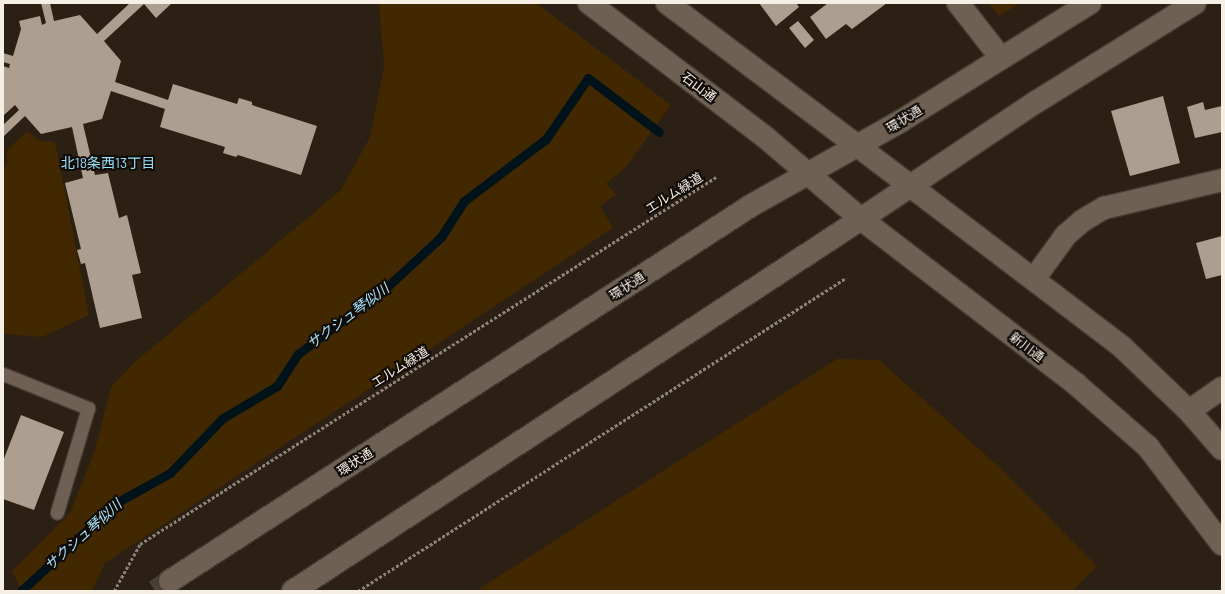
<!DOCTYPE html>
<meta charset="utf-8">
<style>
body{margin:0}
#map{position:relative;width:1225px;height:594px;overflow:hidden;background:#2b2013;font-family:Barlow,"Noto Sans JP",sans-serif}
div>[style]{position:absolute}
.green>*{inset:0;background:#422801}
.stream>*{height:9px;margin:-4.5px;padding:0 4.5px;transform-origin:4.5px;border-radius:4.5px;background:#00121a}
.building>*{inset:0;background:#ad9f8f}
.tertiary-tunnel>*{height:22px;margin-top:-11px;transform-origin:0;background:repeating-linear-gradient(90deg,#493f33 0 22px,transparent 0 33px)}
.path>*{height:2.5px;margin-top:-1.25px;transform-origin:0;background:repeating-linear-gradient(90deg,#8c8378 0 3px,transparent 0 5px)}
.roads{filter:drop-shadow(1px 0 #453c33) drop-shadow(-1px 0 #453c33) drop-shadow(0 1px #453c33) drop-shadow(0 -1px #453c33)}
.service>*{height:13px;margin:-6.5px;padding:0 6.5px;transform-origin:6.5px;border-radius:6.5px;background:#6e6153}
.minor>*{height:22px;margin:-11px;padding:0 11px;transform-origin:11px;border-radius:11px;background:#6e6153}
.tertiary>*{height:22px;margin:-11px;padding:0 11px;transform-origin:11px;border-radius:11px;background:#6e6153}
.secondary>*{height:22px;margin:-11px;padding:0 11px;transform-origin:11px;border-radius:11px;background:#6e6153}
span{translate:-50% -50%;white-space:nowrap;text-align:center;line-height:1.15;-webkit-text-stroke:4px #100b06;paint-order:stroke}
.street-label{font-size:13px;color:#f6efe6}
.neighbourhood-label{font-size:14px;color:#98dffa}
.water-label{font-size:14px;color:#a9e5fc;font-style:italic}
.frame{position:absolute;inset:0;border:4px solid #f6efe6;pointer-events:none}
</style>
<div id="map">
<div class="green">
<div style="clip-path:polygon(379px 3px,536px 3px,671px 105px,625px 168px,606px 183px,616px 195px,600px 206px,613px 228px,105px 563px,92px 591px,22px 591px,12px 571px,70px 513px,95px 450px,111px 387px,136px 361px,341px 190px,370px 137px,384px 66px)"></div>
<div style="clip-path:polygon(988px 3px,1020px 3px,999px 16px)"></div>
<div style="clip-path:polygon(27px 131px,38px 140px,55px 142px,89px 315px,42px 337px,3px 334px,3px 168px,7px 165px,7px 150px)"></div>
<div style="clip-path:polygon(837px 359px,879px 360px,998px 466px,1097px 566px,1073px 591px,476px 591px)"></div>
</div>
<div class="stream">
<div style="left:21px;top:591px;width:129px;rotate:-42.8deg"></div>
<div style="left:116px;top:503px;width:62px;rotate:-29.1deg"></div>
<div style="left:170px;top:473px;width:76px;rotate:-46.1deg"></div>
<div style="left:223px;top:418px;width:63px;rotate:-30.7deg"></div>
<div style="left:277px;top:386px;width:38px;rotate:-57deg"></div>
<div style="left:298px;top:354px;width:114px;rotate:-37.2deg"></div>
<div style="left:389px;top:285px;width:71px;rotate:-42.7deg"></div>
<div style="left:441px;top:237px;width:43px;rotate:-57.4deg"></div>
<div style="left:464px;top:201px;width:103px;rotate:-37.1deg"></div>
<div style="left:546px;top:139px;width:74px;rotate:-55.5deg"></div>
<div style="left:588px;top:78px;width:89px;rotate:37.3deg"></div>
</div>
<div class="building">
<div style="clip-path:polygon(41px 3px,50px 3px,54px 21px,80px 15px,97px 34px,130px 3px,172px 3px,156px 18px,144px 4px,104px 41px,121px 61px,115px 82px,168px 100px,173px 84px,237px 104px,239px 98px,252px 102px,252px 105px,317px 126px,301px 175px,238px 155px,236px 157px,223px 153px,225px 147px,160px 127px,165px 109px,111px 91px,102px 119px,83px 124px,95px 175px,108px 173px,119px 218px,127px 215px,141px 273px,132px 275px,142px 318px,100px 328px,85px 263px,81px 264px,77px 250px,81px 249px,65px 183px,83px 178px,72px 127px,41px 134px,25px 116px,3px 137px,3px 125px,19px 110px,15px 105px,3px 116px,3px 66px,9px 68px,10px 64px,3px 62px,3px 53px,13px 56px,21px 29px,19px 21px,40px 16px,42px 25px,46px 23px)"></div>
<div style="clip-path:polygon(759px 3px,796px 3px,799px 7px,776px 26px)"></div>
<div style="clip-path:polygon(828px 3px,887px 3px,852px 29px,846px 24px,826px 39px,810px 17px)"></div>
<div style="clip-path:polygon(798px 21px,814px 40px,805px 48px,789px 28px)"></div>
<div style="clip-path:polygon(1163px 96px,1180px 163px,1130px 176px,1111px 111px)"></div>
<div style="clip-path:polygon(1203px 102px,1205px 110px,1222px 106px,1222px 132px,1195px 138px,1187px 107px)"></div>
<div style="clip-path:polygon(1222px 236px,1222px 275px,1206px 279px,1196px 243px)"></div>
<div style="clip-path:polygon(21px 415px,64px 432px,34px 510px,3px 499px,3px 461px)"></div>
</div>
<div class="tertiary-tunnel">
<div style="left:155px;top:591px;width:18px;rotate:-34deg"></div>
</div>
<div class="path">
<div style="left:114px;top:591px;width:54px;rotate:-61deg"></div>
<div style="left:140px;top:544px;width:683px;rotate:-32.5deg"></div>
<div style="left:358px;top:591px;width:580px;rotate:-32.68deg"></div>
</div>
<div class="roads">
<div class="service">
<div style="left:3px;top:374px;width:92px;rotate:21.8deg"></div>
<div style="left:88px;top:408px;width:109px;rotate:106.6deg"></div>
</div>
<div class="minor">
<div style="left:958px;top:3px;width:70px;rotate:52deg"></div>
<div style="left:1034px;top:279px;width:54px;rotate:-54deg"></div>
<div style="left:1066px;top:235px;width:21px;rotate:-41deg"></div>
<div style="left:1082px;top:221px;width:26px;rotate:-31deg"></div>
<div style="left:1104px;top:208px;width:121px;rotate:-13.3deg"></div>
<div style="left:1189px;top:411px;width:40px;rotate:-34.9deg"></div>
</div>
<div class="tertiary">
<div style="left:859px;top:147px;width:329px;rotate:37.2deg"></div>
<div style="left:1121px;top:346px;width:94px;rotate:43.7deg"></div>
<div style="left:1189px;top:411px;width:50px;rotate:49deg"></div>
<div style="left:170px;top:581px;width:693px;rotate:-32.86deg"></div>
<div style="left:752px;top:205px;width:65px;rotate:-29.3deg"></div>
<div style="left:293px;top:591px;width:679px;rotate:-33.22deg"></div>
<div style="left:861px;top:219px;width:272px;rotate:37.5deg"></div>
<div style="left:1077px;top:385px;width:94px;rotate:41.1deg"></div>
<div style="left:1148px;top:447px;width:122px;rotate:52.7deg"></div>
</div>
<div class="secondary">
<div style="left:589px;top:3px;width:221px;rotate:37.3deg"></div>
<div style="left:765px;top:137px;width:126px;rotate:40.5deg"></div>
<div style="left:861px;top:219px;width:211px;rotate:-33.8deg"></div>
<div style="left:1036px;top:102px;width:187px;rotate:-31.9deg"></div>
<div style="left:667px;top:3px;width:240px;rotate:36.9deg"></div>
<div style="left:809px;top:173px;width:106px;rotate:-29.5deg"></div>
<div style="left:901px;top:121px;width:223px;rotate:-32deg"></div>
</div>
</div>
<div class="street-label">
<span style="left:699px;top:87px;rotate:37deg">石山通</span>
<span style="left:904px;top:119px;rotate:-32deg">環状通</span>
<span style="left:674px;top:193px;rotate:-32deg">エルム緑道</span>
<span style="left:627px;top:286px;rotate:-33deg">環状通</span>
<span style="left:1027px;top:347px;rotate:37deg">新川通</span>
<span style="left:400px;top:367px;rotate:-32deg">エルム緑道</span>
<span style="left:355px;top:462px;rotate:-33deg">環状通</span>
</div>
<div class="neighbourhood-label">
<span style="left:108px;top:163px">北18条西13丁目</span>
</div>
<div class="water-label">
<span style="left:348px;top:316px;rotate:-37deg">サクシュ琴似川</span>
<span style="left:83px;top:535px;rotate:-42deg">サクシュ琴似川</span>
</div>
<div class="frame"></div>
</div>
